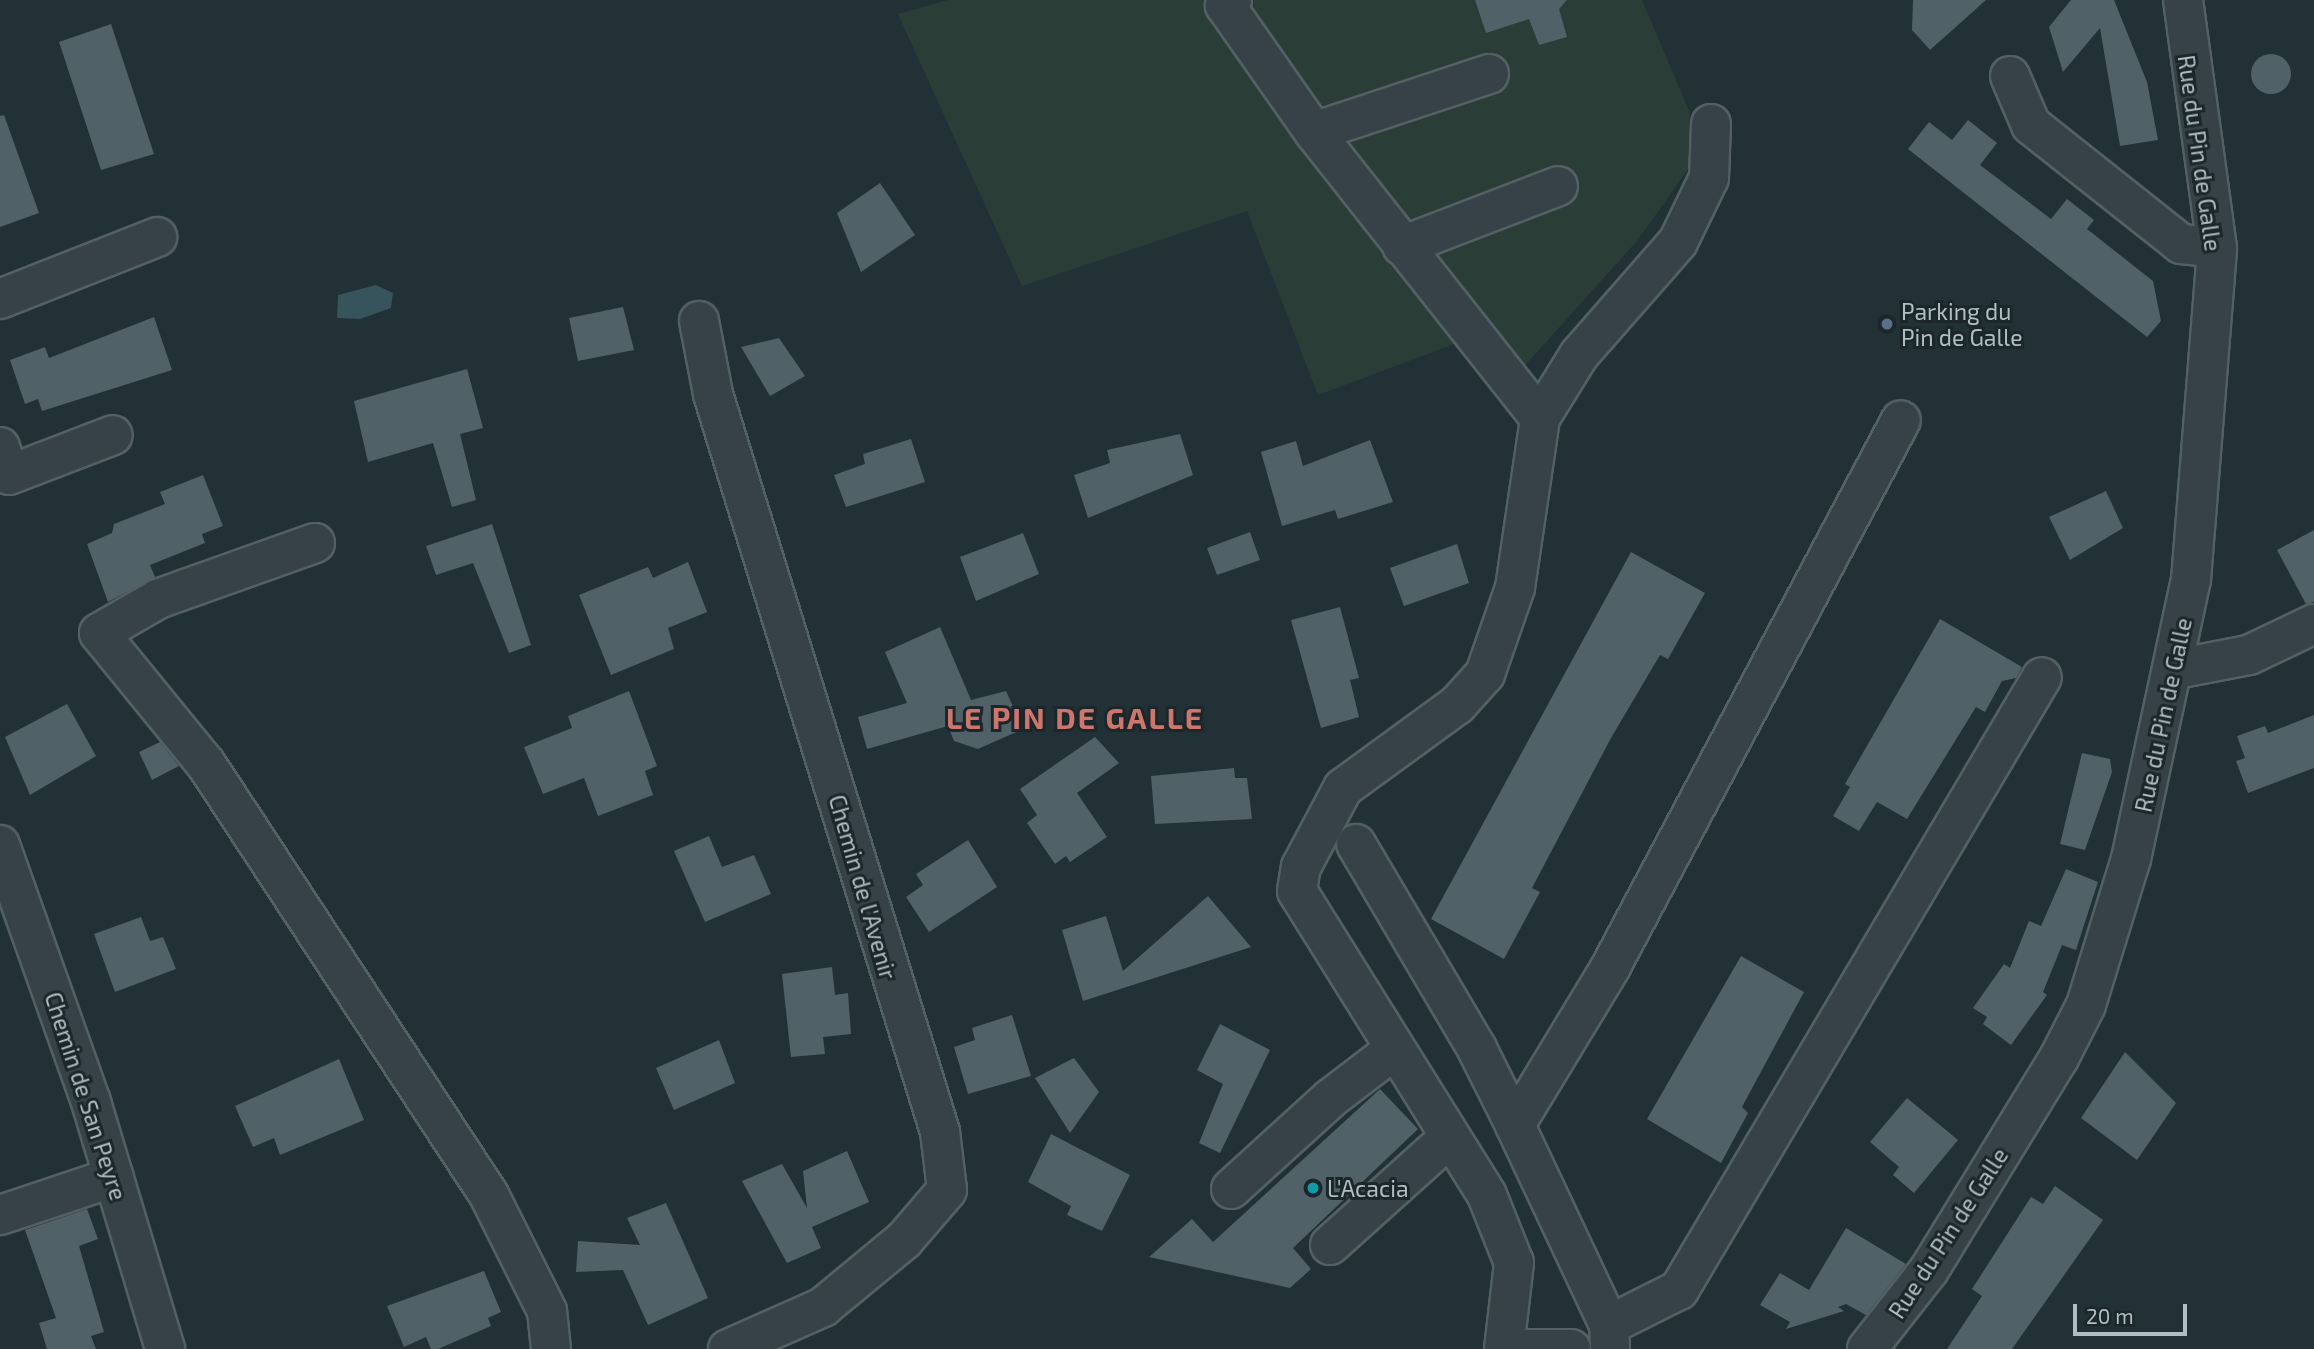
<!DOCTYPE html>
<style>
body{margin:0}
#map{position:relative;width:2314px;height:1349px;overflow:hidden;background:#223136;font-family:"Exo 2",sans-serif}
div>[style]{position:absolute}
.green>*{inset:0;background:#2a3e37}
.water>*{inset:0;background:#37535b}
.building>*{inset:0;background:#506167}
.round{border-radius:50%}
.roads{filter:drop-shadow(2px 0 #536064) drop-shadow(-2px 0 #536064) drop-shadow(0 2px #536064) drop-shadow(0 -2px #536064)}
.minor>*{height:38px;margin:-19px;padding:0 19px;transform-origin:19px;border-radius:19px;background:#364247}
.dots>*{width:19px;height:19px;translate:-50% -50%;box-sizing:border-box;border:4px solid #1b272b;border-radius:50%}
span{translate:-50% -50%;white-space:nowrap;text-align:center;line-height:1.15;-webkit-text-stroke:6px #1b272b;paint-order:stroke}
.street-label{font-size:23px;color:#b0bec3}
.poi-label{font-size:23px;color:#b0bec3}
.left{translate:0 -50%;text-align:left}
.district-label{font-size:30px;color:#cc766d;font-weight:700;letter-spacing:2px}
.scale{position:absolute;left:2073px;top:1304px;width:114px;height:32px;box-sizing:border-box;border:4px solid #b0bec3;border-top:0;padding-left:9px;font-size:21px;line-height:24px;white-space:nowrap;color:#b0bec3;-webkit-text-stroke:5px #1b272b;paint-order:stroke}
</style>
<div id="map">
<div class="green">
<div style="clip-path:polygon(948px 0,1642px 0,1690px 113px,1689px 168px,1637px 241px,1502px 391px,1462px 341px,1318px 395px,1247px 211px,1022px 286px,898px 14px)"></div>
</div>
<div class="water">
<div style="clip-path:polygon(376px 285px,393px 293px,391px 308px,360px 319px,337px 318px,338px 295px)"></div>
</div>
<div class="building">
<div style="clip-path:polygon(1475px 0,1567px 0,1559px 9px,1567px 37px,1539px 45px,1529px 19px,1486px 33px)"></div>
<div style="clip-path:polygon(1913px 0,1986px 0,1930px 50px,1912px 30px)"></div>
<div style="clip-path:polygon(2071px 0,2114px 0,2147px 82px,2158px 140px,2120px 146px,2100px 28px,2063px 72px,2049px 27px)"></div>
<div style="clip-path:polygon(111px 24px,154px 154px,101px 170px,59px 42px)"></div>
<div class="round" style="left:2251px;top:54px;width:40px;height:40px"></div>
<div style="clip-path:polygon(4px 115px,39px 213px,0 227px,0 116px)"></div>
<div style="clip-path:polygon(1968px 120px,1997px 143px,1980px 165px,2051px 219px,2067px 199px,2094px 220px,2087px 229px,2153px 281px,2161px 321px,2147px 337px,1908px 149px,1929px 122px,1952px 140px)"></div>
<div style="clip-path:polygon(880px 183px,915px 235px,861px 272px,837px 213px)"></div>
<div style="clip-path:polygon(623px 307px,634px 350px,578px 361px,569px 318px)"></div>
<div style="clip-path:polygon(154px 317px,172px 370px,42px 411px,38px 399px,25px 404px,10px 360px,45px 347px,49px 358px)"></div>
<div style="clip-path:polygon(779px 338px,805px 376px,770px 396px,741px 347px)"></div>
<div style="clip-path:polygon(467px 369px,483px 428px,460px 434px,476px 500px,452px 507px,433px 443px,368px 462px,354px 401px)"></div>
<div style="clip-path:polygon(1180px 434px,1193px 475px,1088px 518px,1074px 475px,1110px 463px,1107px 450px)"></div>
<div style="clip-path:polygon(911px 439px,925px 482px,846px 507px,834px 475px,865px 464px,863px 454px)"></div>
<div style="clip-path:polygon(1370px 440px,1393px 502px,1338px 519px,1335px 510px,1282px 526px,1261px 452px,1296px 441px,1303px 466px)"></div>
<div style="clip-path:polygon(203px 475px,223px 526px,202px 534px,205px 543px,150px 565px,155px 577px,108px 602px,87px 544px,112px 533px,114px 524px,165px 504px,160px 492px)"></div>
<div style="clip-path:polygon(2106px 491px,2123px 528px,2070px 560px,2049px 517px)"></div>
<div style="clip-path:polygon(492px 524px,531px 645px,509px 653px,473px 563px,436px 575px,426px 546px)"></div>
<div style="clip-path:polygon(2314px 530px,2314px 602px,2306px 604px,2277px 550px)"></div>
<div style="clip-path:polygon(1250px 532px,1260px 560px,1217px 575px,1207px 548px)"></div>
<div style="clip-path:polygon(1023px 533px,1039px 574px,976px 601px,960px 557px)"></div>
<div style="clip-path:polygon(1457px 544px,1469px 583px,1404px 606px,1390px 568px)"></div>
<div style="clip-path:polygon(1631px 552px,1705px 593px,1668px 659px,1660px 655px,1611px 738px,1532px 888px,1540px 892px,1504px 959px,1431px 919px)"></div>
<div style="clip-path:polygon(688px 562px,707px 612px,668px 628px,674px 649px,611px 675px,579px 595px,648px 567px,653px 578px)"></div>
<div style="clip-path:polygon(1340px 607px,1359px 678px,1350px 680px,1359px 717px,1321px 728px,1291px 620px)"></div>
<div style="clip-path:polygon(1940px 619px,2022px 667px,2016px 678px,2002px 681px,1985px 712px,1976px 707px,1907px 819px,1877px 802px,1859px 831px,1833px 816px,1850px 787px,1845px 784px)"></div>
<div style="clip-path:polygon(940px 627px,971px 700px,1006px 691px,1023px 729px,978px 749px,954px 741px,948px 726px,867px 749px,858px 717px,907px 703px,885px 652px)"></div>
<div style="clip-path:polygon(629px 691px,657px 766px,645px 771px,653px 795px,598px 816px,584px 778px,543px 794px,524px 747px,572px 728px,568px 716px)"></div>
<div style="clip-path:polygon(67px 704px,96px 756px,30px 795px,5px 737px)"></div>
<div style="clip-path:polygon(2314px 715px,2314px 768px,2248px 793px,2236px 761px,2245px 758px,2237px 736px,2265px 726px,2268px 733px)"></div>
<div style="clip-path:polygon(1095px 737px,1119px 763px,1077px 793px,1107px 837px,1070px 862px,1066px 856px,1055px 864px,1027px 823px,1037px 815px,1020px 789px)"></div>
<div style="clip-path:polygon(160px 742px,179px 766px,152px 780px,139px 752px)"></div>
<div style="clip-path:polygon(2082px 753px,2110px 759px,2112px 772px,2085px 850px,2060px 844px)"></div>
<div style="clip-path:polygon(1234px 768px,1235px 778px,1247px 778px,1252px 819px,1155px 824px,1151px 776px)"></div>
<div style="clip-path:polygon(709px 836px,722px 867px,754px 855px,771px 894px,705px 922px,674px 851px)"></div>
<div style="clip-path:polygon(968px 840px,997px 887px,929px 932px,906px 897px,923px 885px,916px 874px)"></div>
<div style="clip-path:polygon(2066px 869px,2098px 882px,2076px 950px,2062px 945px,2043px 992px,2047px 995px,2011px 1045px,1983px 1024px,1987px 1017px,1973px 1008px,2004px 964px,2010px 968px,2029px 921px,2041px 926px)"></div>
<div style="clip-path:polygon(1208px 896px,1251px 947px,1083px 1001px,1062px 930px,1106px 916px,1123px 971px)"></div>
<div style="clip-path:polygon(141px 917px,150px 941px,163px 937px,176px 969px,115px 992px,94px 934px)"></div>
<div style="clip-path:polygon(1741px 956px,1804px 992px,1742px 1107px,1748px 1113px,1721px 1163px,1647px 1119px)"></div>
<div style="clip-path:polygon(832px 967px,835px 995px,848px 993px,851px 1034px,823px 1037px,825px 1054px,791px 1057px,782px 974px)"></div>
<div style="clip-path:polygon(1012px 1015px,1031px 1076px,968px 1094px,954px 1047px,975px 1040px,972px 1028px)"></div>
<div style="clip-path:polygon(1220px 1024px,1270px 1050px,1220px 1153px,1199px 1143px,1223px 1084px,1197px 1070px)"></div>
<div style="clip-path:polygon(719px 1040px,735px 1083px,674px 1110px,656px 1068px)"></div>
<div style="clip-path:polygon(2125px 1052px,2176px 1103px,2137px 1160px,2081px 1118px)"></div>
<div style="clip-path:polygon(1074px 1058px,1099px 1092px,1070px 1133px,1035px 1078px)"></div>
<div style="clip-path:polygon(339px 1059px,364px 1120px,280px 1155px,274px 1138px,253px 1147px,235px 1106px)"></div>
<div style="clip-path:polygon(1380px 1089px,1418px 1129px,1293px 1248px,1311px 1269px,1290px 1288px,1149px 1257px,1192px 1219px,1213px 1242px)"></div>
<div style="clip-path:polygon(1907px 1098px,1958px 1140px,1914px 1193px,1893px 1175px,1899px 1167px,1870px 1142px)"></div>
<div style="clip-path:polygon(1051px 1134px,1130px 1175px,1102px 1231px,1067px 1215px,1071px 1206px,1028px 1182px)"></div>
<div style="clip-path:polygon(847px 1151px,869px 1202px,812px 1227px,821px 1248px,787px 1263px,742px 1181px,782px 1164px,807px 1208px,803px 1171px)"></div>
<div style="clip-path:polygon(2055px 1186px,2103px 1220px,2012px 1349px,1947px 1349px,1982px 1296px,1972px 1289px,2031px 1197px,2043px 1204px)"></div>
<div style="clip-path:polygon(666px 1203px,708px 1298px,648px 1325px,623px 1270px,576px 1272px,578px 1241px,640px 1245px,627px 1218px)"></div>
<div style="clip-path:polygon(87px 1209px,98px 1239px,79px 1246px,104px 1332px,91px 1336px,96px 1349px,47px 1349px,39px 1323px,56px 1318px,25px 1230px)"></div>
<div style="clip-path:polygon(1846px 1228px,1906px 1264px,1866px 1315px,1846px 1304px,1838px 1307px,1844px 1311px,1786px 1329px,1790px 1322px,1760px 1305px,1780px 1273px,1809px 1290px)"></div>
<div style="clip-path:polygon(484px 1271px,501px 1312px,488px 1318px,491px 1326px,438px 1349px,431px 1349px,426px 1337px,404px 1347px,387px 1306px)"></div>
</div>
<div class="roads">
<div class="minor">
<div style="left:1232px;top:0;width:9px;rotate:144deg"></div>
<div style="left:1225px;top:5px;width:155px;rotate:55deg"></div>
<div style="left:1489px;top:74px;width:184px;rotate:161.7deg"></div>
<div style="left:1314px;top:132px;width:365px;rotate:51.7deg"></div>
<div style="left:2010px;top:76px;width:53px;rotate:66.8deg"></div>
<div style="left:2031px;top:125px;width:191px;rotate:38.4deg"></div>
<div style="left:2181px;top:244px;width:36px;rotate:6deg"></div>
<div style="left:1402px;top:246px;width:167px;rotate:-21deg"></div>
<div style="left:0;top:299px;width:169px;rotate:-21.5deg"></div>
<div style="left:699px;top:321px;width:74px;rotate:79.1deg"></div>
<div style="left:713px;top:394px;width:772px;rotate:72.9deg"></div>
<div style="left:940px;top:1132px;width:58px;rotate:83.1deg"></div>
<div style="left:947px;top:1190px;width:66px;rotate:130.7deg"></div>
<div style="left:904px;top:1240px;width:105px;rotate:140.4deg"></div>
<div style="left:823px;top:1307px;width:104px;rotate:156.1deg"></div>
<div style="left:0;top:447px;width:29px;rotate:72deg"></div>
<div style="left:9px;top:475px;width:111px;rotate:-21deg"></div>
<div style="left:315px;top:543px;width:167px;rotate:160.4deg"></div>
<div style="left:158px;top:599px;width:68px;rotate:150deg"></div>
<div style="left:99px;top:633px;width:169px;rotate:50.8deg"></div>
<div style="left:206px;top:764px;width:516px;rotate:56.71deg"></div>
<div style="left:489px;top:1195px;width:130px;rotate:63.4deg"></div>
<div style="left:547px;top:1311px;width:38px;rotate:84deg"></div>
<div style="left:2176px;top:669px;width:74px;rotate:-10.9deg"></div>
<div style="left:2249px;top:655px;width:72px;rotate:-25.5deg"></div>
<div style="left:1356px;top:844px;width:238px;rotate:59.4deg"></div>
<div style="left:1477px;top:1049px;width:85px;rotate:63.4deg"></div>
<div style="left:0;top:845px;width:273px;rotate:70.5deg"></div>
<div style="left:91px;top:1102px;width:258px;rotate:73.3deg"></div>
<div style="left:1231px;top:1189px;width:135px;rotate:-42.3deg"></div>
<div style="left:1331px;top:1098px;width:81px;rotate:-37.4deg"></div>
<div style="left:0;top:1215px;width:120px;rotate:-18.4deg"></div>
<div style="left:1330px;top:1245px;width:161px;rotate:-42deg"></div>
<div style="left:1609px;top:1325px;width:78px;rotate:-26.6deg"></div>
<div style="left:1679px;top:1290px;width:712px;rotate:-59.37deg"></div>
<div style="left:1504px;top:1349px;width:87px;rotate:-83.4deg"></div>
<div style="left:1514px;top:1263px;width:73px;rotate:-111.7deg"></div>
<div style="left:1487px;top:1195px;width:358px;rotate:-122deg"></div>
<div style="left:1297px;top:891px;width:24px;rotate:-81deg"></div>
<div style="left:1301px;top:867px;width:89px;rotate:-62deg"></div>
<div style="left:1343px;top:788px;width:141px;rotate:-36.1deg"></div>
<div style="left:1457px;top:705px;width:42px;rotate:-47.9deg"></div>
<div style="left:1485px;top:674px;width:91px;rotate:-70.8deg"></div>
<div style="left:1515px;top:588px;width:172px;rotate:-81.6deg"></div>
<div style="left:1540px;top:418px;width:74px;rotate:-58.2deg"></div>
<div style="left:1579px;top:355px;width:150px;rotate:-48.8deg"></div>
<div style="left:1678px;top:242px;width:71px;rotate:-64.2deg"></div>
<div style="left:1709px;top:178px;width:54px;rotate:-87.9deg"></div>
<div style="left:1512px;top:1349px;width:59px"></div>
<div style="left:1610px;top:1349px;width:24px;rotate:-92deg"></div>
<div style="left:1609px;top:1325px;width:221px;rotate:-115.2deg"></div>
<div style="left:1515px;top:1125px;width:184px;rotate:-58.8deg"></div>
<div style="left:1610px;top:968px;width:620px;rotate:-62.03deg"></div>
<div style="left:1867px;top:1349px;width:100px;rotate:-51.9deg"></div>
<div style="left:1929px;top:1270px;width:249px;rotate:-58.5deg"></div>
<div style="left:2059px;top:1058px;width:59px;rotate:-63deg"></div>
<div style="left:2086px;top:1005px;width:153px;rotate:-72.9deg"></div>
<div style="left:2131px;top:859px;width:285px;rotate:-77.9deg"></div>
<div style="left:2191px;top:580px;width:333px;rotate:-85.5deg"></div>
<div style="left:2217px;top:248px;width:250px;rotate:-97.8deg"></div>
</div>
</div>
<div class="dots">
<div style="left:1887px;top:324px;background:#5c6f8a"></div>
<div style="left:1313px;top:1188px;background:#0f9aa8"></div>
</div>
<div class="street-label">
<span style="left:2200px;top:153px;rotate:82deg">Rue du Pin de Galle</span>
<span style="left:2163px;top:715px;rotate:-78deg">Rue du Pin de Galle</span>
<span style="left:863px;top:887px;rotate:74deg">Chemin de l'Avenir</span>
<span style="left:86px;top:1096px;rotate:72deg">Chemin de San Peyre</span>
<span style="left:1948px;top:1233px;rotate:-57deg">Rue du Pin de Galle</span>
</div>
<div class="poi-label">
<span class="left" style="left:1901px;top:324px">Parking du<br>Pin de Galle</span>
<span class="left" style="left:1327px;top:1188px">L'Acacia</span>
</div>
<div class="district-label">
<span style="left:1075px;top:717px">LE PIN DE GALLE</span>
</div>
<div class="scale">20 m</div>
</div>
